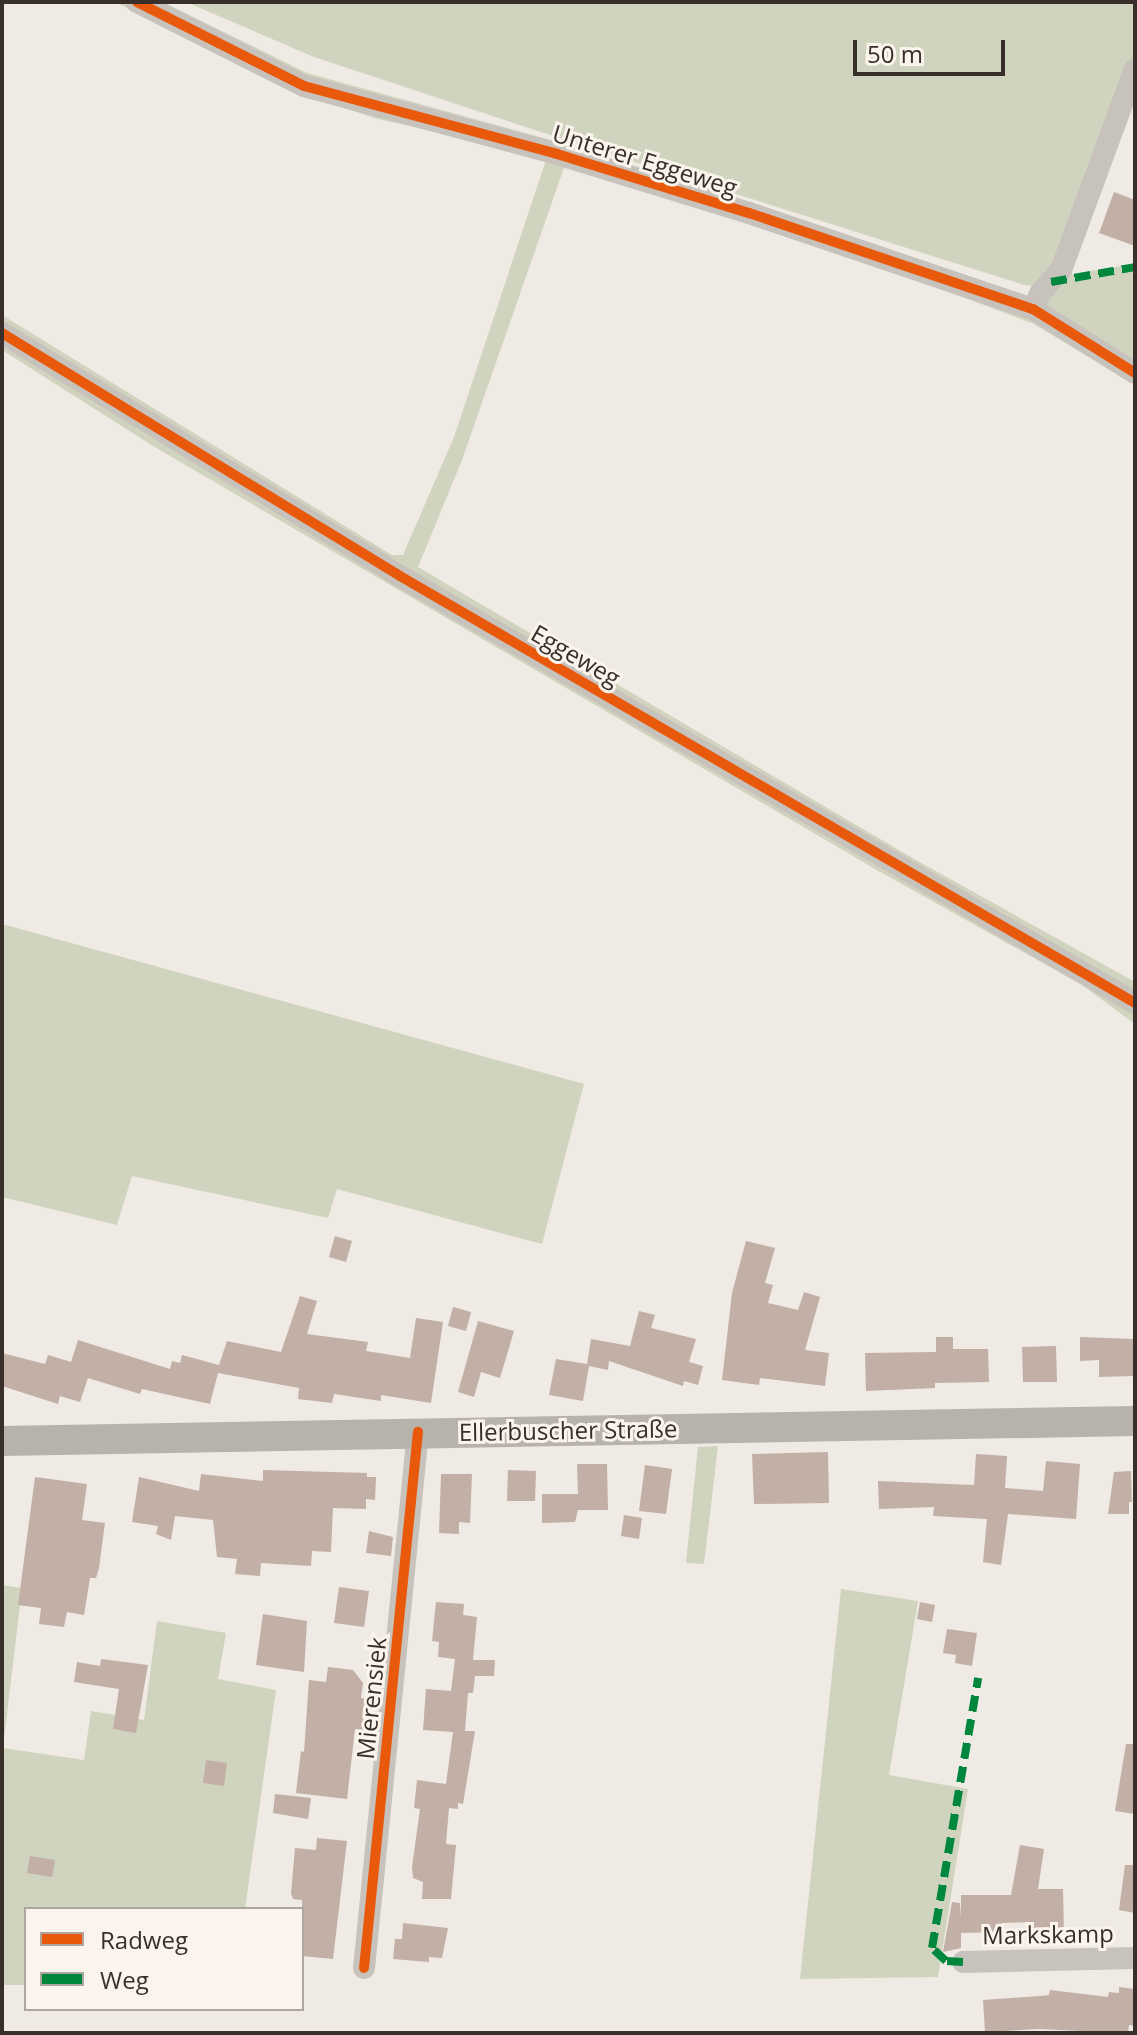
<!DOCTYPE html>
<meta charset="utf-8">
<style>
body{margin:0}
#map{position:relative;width:1137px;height:2035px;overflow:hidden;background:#efeae4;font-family:"Open Sans",sans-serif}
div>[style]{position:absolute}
.green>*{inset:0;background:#d0d4be}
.building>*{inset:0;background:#c2afa6}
.street>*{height:22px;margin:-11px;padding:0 11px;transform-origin:11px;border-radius:11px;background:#c8c2bc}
.secondary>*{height:30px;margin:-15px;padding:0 15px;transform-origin:15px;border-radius:15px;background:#b8b2ad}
.quiet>*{height:8px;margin-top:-4px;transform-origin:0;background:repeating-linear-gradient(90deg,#00873e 0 16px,transparent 0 24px)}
.cycleway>*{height:10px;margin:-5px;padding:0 5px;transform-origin:5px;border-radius:5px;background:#e8590c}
span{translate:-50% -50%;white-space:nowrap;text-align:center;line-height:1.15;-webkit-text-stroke:6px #faf4ec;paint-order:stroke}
.street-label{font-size:24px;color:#392f2a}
.frame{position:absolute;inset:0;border:4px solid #392f2a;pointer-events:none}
.legend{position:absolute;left:24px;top:1907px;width:280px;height:104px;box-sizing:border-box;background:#faf4ec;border:2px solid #ada59e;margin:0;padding:10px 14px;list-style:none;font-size:24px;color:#392f2a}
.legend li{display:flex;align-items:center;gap:16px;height:40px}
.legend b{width:40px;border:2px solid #ada59e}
.scale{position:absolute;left:853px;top:40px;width:152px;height:36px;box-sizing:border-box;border:4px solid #392f2a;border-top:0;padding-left:10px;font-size:24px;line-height:28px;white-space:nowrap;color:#392f2a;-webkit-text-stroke:6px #faf4ec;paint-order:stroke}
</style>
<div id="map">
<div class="green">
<div style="clip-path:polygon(115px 2px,163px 2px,307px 73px,562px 143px,752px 203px,1046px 305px,1050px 293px,1066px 275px,1135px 264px,1135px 385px,1034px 324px,881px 266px,566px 162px,462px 460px,418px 567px,909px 856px,1135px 982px,1135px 1024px,1082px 985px,875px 869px,153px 446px,2px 350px,2px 315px,392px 555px,403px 555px,454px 437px,547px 157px,374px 118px,291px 90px)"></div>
<div style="clip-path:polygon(186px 2px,1135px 2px,1135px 52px,1060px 259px,1040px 287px,1024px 285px,562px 139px,314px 57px)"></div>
<div style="clip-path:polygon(2px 924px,584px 1084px,542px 1244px,337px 1189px,328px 1218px,132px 1176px,117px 1225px,2px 1197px)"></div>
<div style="clip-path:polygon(718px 1446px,704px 1564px,686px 1563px,698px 1447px)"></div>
<div style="clip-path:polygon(2px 1585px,22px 1588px,3px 1748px,84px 1760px,91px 1711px,144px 1720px,157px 1621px,226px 1633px,218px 1679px,276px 1690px,245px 1909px,26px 1909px,26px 1985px,2px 1985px)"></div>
<div style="clip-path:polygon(841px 1589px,918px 1601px,889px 1775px,968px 1789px,938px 1977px,800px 1979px)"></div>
</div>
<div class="building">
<div style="clip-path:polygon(1114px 192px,1135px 200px,1135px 246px,1099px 233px)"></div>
<div style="clip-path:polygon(335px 1236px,352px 1241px,346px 1262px,329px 1257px)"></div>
<div style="clip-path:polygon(746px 1241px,775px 1248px,765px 1283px,773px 1285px,768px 1303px,798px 1310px,804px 1292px,820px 1297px,805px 1350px,829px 1353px,825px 1386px,760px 1378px,759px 1385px,722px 1380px,732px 1293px)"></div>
<div style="clip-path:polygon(300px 1296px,317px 1301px,307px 1334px,368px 1342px,366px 1351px,410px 1358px,416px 1318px,443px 1322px,431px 1403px,381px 1395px,381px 1401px,334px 1394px,332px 1403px,298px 1399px,299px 1388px,218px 1373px,210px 1404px,142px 1389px,140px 1394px,88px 1378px,80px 1402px,60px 1396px,58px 1404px,2px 1386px,2px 1353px,45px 1364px,48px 1355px,71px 1362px,78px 1340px,170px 1369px,172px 1361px,180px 1363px,182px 1355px,219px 1365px,227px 1341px,281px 1352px)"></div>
<div style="clip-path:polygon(453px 1307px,471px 1312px,466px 1331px,448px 1326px)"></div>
<div style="clip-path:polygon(639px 1311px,655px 1315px,651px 1328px,696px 1339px,689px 1362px,703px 1366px,698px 1385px,684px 1381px,683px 1386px,609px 1361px,608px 1370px,589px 1366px,583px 1401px,549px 1395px,556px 1359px,587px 1364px,591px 1339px,630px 1346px)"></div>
<div style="clip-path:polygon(478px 1321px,514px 1331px,500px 1378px,481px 1372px,474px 1397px,458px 1392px)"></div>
<div style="clip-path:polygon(936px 1337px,953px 1337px,953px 1349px,988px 1349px,989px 1382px,935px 1383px,935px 1388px,866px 1391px,865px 1353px,936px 1352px)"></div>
<div style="clip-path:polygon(1080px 1337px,1133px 1339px,1134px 1376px,1099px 1377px,1099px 1360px,1080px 1361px)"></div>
<div style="clip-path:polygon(1056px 1346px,1057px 1382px,1023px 1382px,1022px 1347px)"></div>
<div style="clip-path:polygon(828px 1452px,829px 1503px,754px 1504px,752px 1454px)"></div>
<div style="clip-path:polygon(976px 1454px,1007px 1456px,1005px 1488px,1043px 1491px,1046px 1461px,1080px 1464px,1076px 1519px,1008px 1514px,1001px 1565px,983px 1562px,987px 1519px,933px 1516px,934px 1507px,879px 1509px,878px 1481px,974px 1485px)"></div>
<div style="clip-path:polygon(577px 1464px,607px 1464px,608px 1510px,578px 1510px,575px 1522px,542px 1523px,542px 1494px,578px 1494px)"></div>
<div style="clip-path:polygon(645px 1465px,672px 1469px,666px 1514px,639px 1511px)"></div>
<div style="clip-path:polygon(263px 1470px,367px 1473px,367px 1477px,376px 1477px,375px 1500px,366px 1499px,366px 1509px,333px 1508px,331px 1552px,312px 1551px,311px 1566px,261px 1563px,260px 1576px,235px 1574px,237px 1559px,217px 1557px,213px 1520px,175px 1516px,171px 1540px,156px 1534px,158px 1526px,132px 1522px,139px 1477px,199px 1491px,201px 1474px,263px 1481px)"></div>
<div style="clip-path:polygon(508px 1470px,536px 1471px,535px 1501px,507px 1501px)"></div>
<div style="clip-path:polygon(1131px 1471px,1132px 1502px,1129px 1502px,1129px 1514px,1108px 1514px,1114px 1472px)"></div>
<div style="clip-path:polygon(441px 1474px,472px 1474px,470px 1523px,459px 1522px,459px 1534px,439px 1533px)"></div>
<div style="clip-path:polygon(35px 1477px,87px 1484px,82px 1520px,105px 1523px,99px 1568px,96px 1578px,90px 1578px,84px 1615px,67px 1612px,64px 1627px,39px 1624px,41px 1608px,18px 1605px)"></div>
<div style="clip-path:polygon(624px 1515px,642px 1518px,639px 1539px,621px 1536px)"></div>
<div style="clip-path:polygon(369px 1531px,393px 1537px,391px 1556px,366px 1553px)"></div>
<div style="clip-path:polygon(339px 1587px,369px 1591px,364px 1627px,334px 1623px)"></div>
<div style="clip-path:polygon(436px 1602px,464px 1604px,463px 1615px,477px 1617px,473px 1660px,495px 1660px,494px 1676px,475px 1676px,473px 1693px,468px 1693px,465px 1731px,475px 1731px,463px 1804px,458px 1803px,458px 1809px,449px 1808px,446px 1844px,456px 1845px,451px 1899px,422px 1899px,423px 1882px,413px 1878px,412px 1867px,420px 1809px,414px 1808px,417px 1780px,446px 1784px,453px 1732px,423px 1730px,426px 1689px,451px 1691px,455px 1659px,438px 1657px,439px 1642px,432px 1641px)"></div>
<div style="clip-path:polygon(920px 1602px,935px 1605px,932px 1622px,917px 1619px)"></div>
<div style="clip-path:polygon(263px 1614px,307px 1621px,304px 1672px,256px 1665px)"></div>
<div style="clip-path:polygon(947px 1629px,977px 1633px,972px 1666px,955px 1663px,956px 1655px,943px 1653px)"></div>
<div style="clip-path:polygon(101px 1659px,148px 1665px,136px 1733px,113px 1729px,119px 1689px,74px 1682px,77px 1662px,100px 1666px)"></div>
<div style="clip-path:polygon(328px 1667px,353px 1670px,363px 1683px,361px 1698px,367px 1699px,364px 1730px,355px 1729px,347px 1799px,296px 1793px,301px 1751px,304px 1752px,309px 1680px,326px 1682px)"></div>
<div style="clip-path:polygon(1126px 1744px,1135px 1744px,1135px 1814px,1115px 1811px)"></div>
<div style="clip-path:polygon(206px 1760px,227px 1763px,224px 1786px,203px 1783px)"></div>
<div style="clip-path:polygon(275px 1794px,311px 1798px,308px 1819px,273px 1813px)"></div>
<div style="clip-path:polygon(317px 1838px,347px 1841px,333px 1959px,302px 1956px,302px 1900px,293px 1899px,291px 1893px,295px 1848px,316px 1850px)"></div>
<div style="clip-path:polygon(1020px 1845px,1044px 1849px,1038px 1889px,1063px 1889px,1064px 1934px,1034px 1934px,1034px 1922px,1002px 1923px,1002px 1932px,961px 1933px,961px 1948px,943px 1952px,952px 1902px,960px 1903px,961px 1918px,961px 1895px,1011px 1895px)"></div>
<div style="clip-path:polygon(30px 1856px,55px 1860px,52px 1877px,27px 1873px)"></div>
<div style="clip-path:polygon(1125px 1865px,1135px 1865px,1135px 1913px,1119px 1910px)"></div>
<div style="clip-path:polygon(403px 1923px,448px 1928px,442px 1958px,429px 1957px,429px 1962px,393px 1959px,395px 1939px,402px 1939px)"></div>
<div style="clip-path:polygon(1119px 1987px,1135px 1989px,1135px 2026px,1129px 2025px,1128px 2033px,1038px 2029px,985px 2032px,983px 2000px,1040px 1996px,1049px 1995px,1050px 1990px,1108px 1997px,1109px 1992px,1119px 1993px)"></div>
</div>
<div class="street">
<div style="left:137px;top:2px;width:187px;rotate:26.7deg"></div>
<div style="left:304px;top:86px;width:262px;rotate:15deg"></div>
<div style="left:557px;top:154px;width:201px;rotate:17.1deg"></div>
<div style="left:749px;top:213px;width:300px;rotate:18.7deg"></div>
<div style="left:1033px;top:309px;width:120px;rotate:32.1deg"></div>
<div style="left:1033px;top:309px;width:19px;rotate:-65deg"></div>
<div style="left:1041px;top:292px;width:30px;rotate:-48deg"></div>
<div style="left:1061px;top:270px;width:214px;rotate:-69.8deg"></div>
<div style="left:2px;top:333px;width:466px;rotate:31.4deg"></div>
<div style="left:400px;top:576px;width:850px;rotate:30.15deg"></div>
<div style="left:963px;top:1962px;width:172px;rotate:-1.3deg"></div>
<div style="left:364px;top:1968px;width:539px;rotate:-84.25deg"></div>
</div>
<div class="secondary">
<div style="left:2px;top:1441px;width:1133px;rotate:-1.01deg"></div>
</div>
<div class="quiet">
<div style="left:1051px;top:282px;width:85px;rotate:-10.1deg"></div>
<div style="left:963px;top:1962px;width:17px;rotate:-177deg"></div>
<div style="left:946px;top:1961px;width:19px;rotate:-137deg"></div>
<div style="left:932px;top:1948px;width:274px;rotate:-80.3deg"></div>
</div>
<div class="cycleway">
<div style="left:137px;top:2px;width:187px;rotate:26.7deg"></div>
<div style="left:304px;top:86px;width:262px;rotate:15deg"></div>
<div style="left:557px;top:154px;width:201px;rotate:17.1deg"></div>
<div style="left:749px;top:213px;width:300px;rotate:18.7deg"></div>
<div style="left:1033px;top:309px;width:120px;rotate:32.1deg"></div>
<div style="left:2px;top:333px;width:466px;rotate:31.4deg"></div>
<div style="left:400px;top:576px;width:850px;rotate:30.15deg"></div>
<div style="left:364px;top:1968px;width:539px;rotate:-84.25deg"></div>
</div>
<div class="street-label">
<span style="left:645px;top:160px;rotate:17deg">Unterer Eggeweg</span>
<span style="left:576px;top:655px;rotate:30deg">Eggeweg</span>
<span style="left:568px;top:1430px;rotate:-1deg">Ellerbuscher Straße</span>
<span style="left:371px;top:1698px;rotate:-84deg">Mierensiek</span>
<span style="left:1048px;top:1934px;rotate:-1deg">Markskamp</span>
</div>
<div class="frame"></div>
<ul class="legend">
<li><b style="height:10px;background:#e8590c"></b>Radweg</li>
<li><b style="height:10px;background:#00873e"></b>Weg</li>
</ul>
<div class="scale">50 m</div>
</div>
